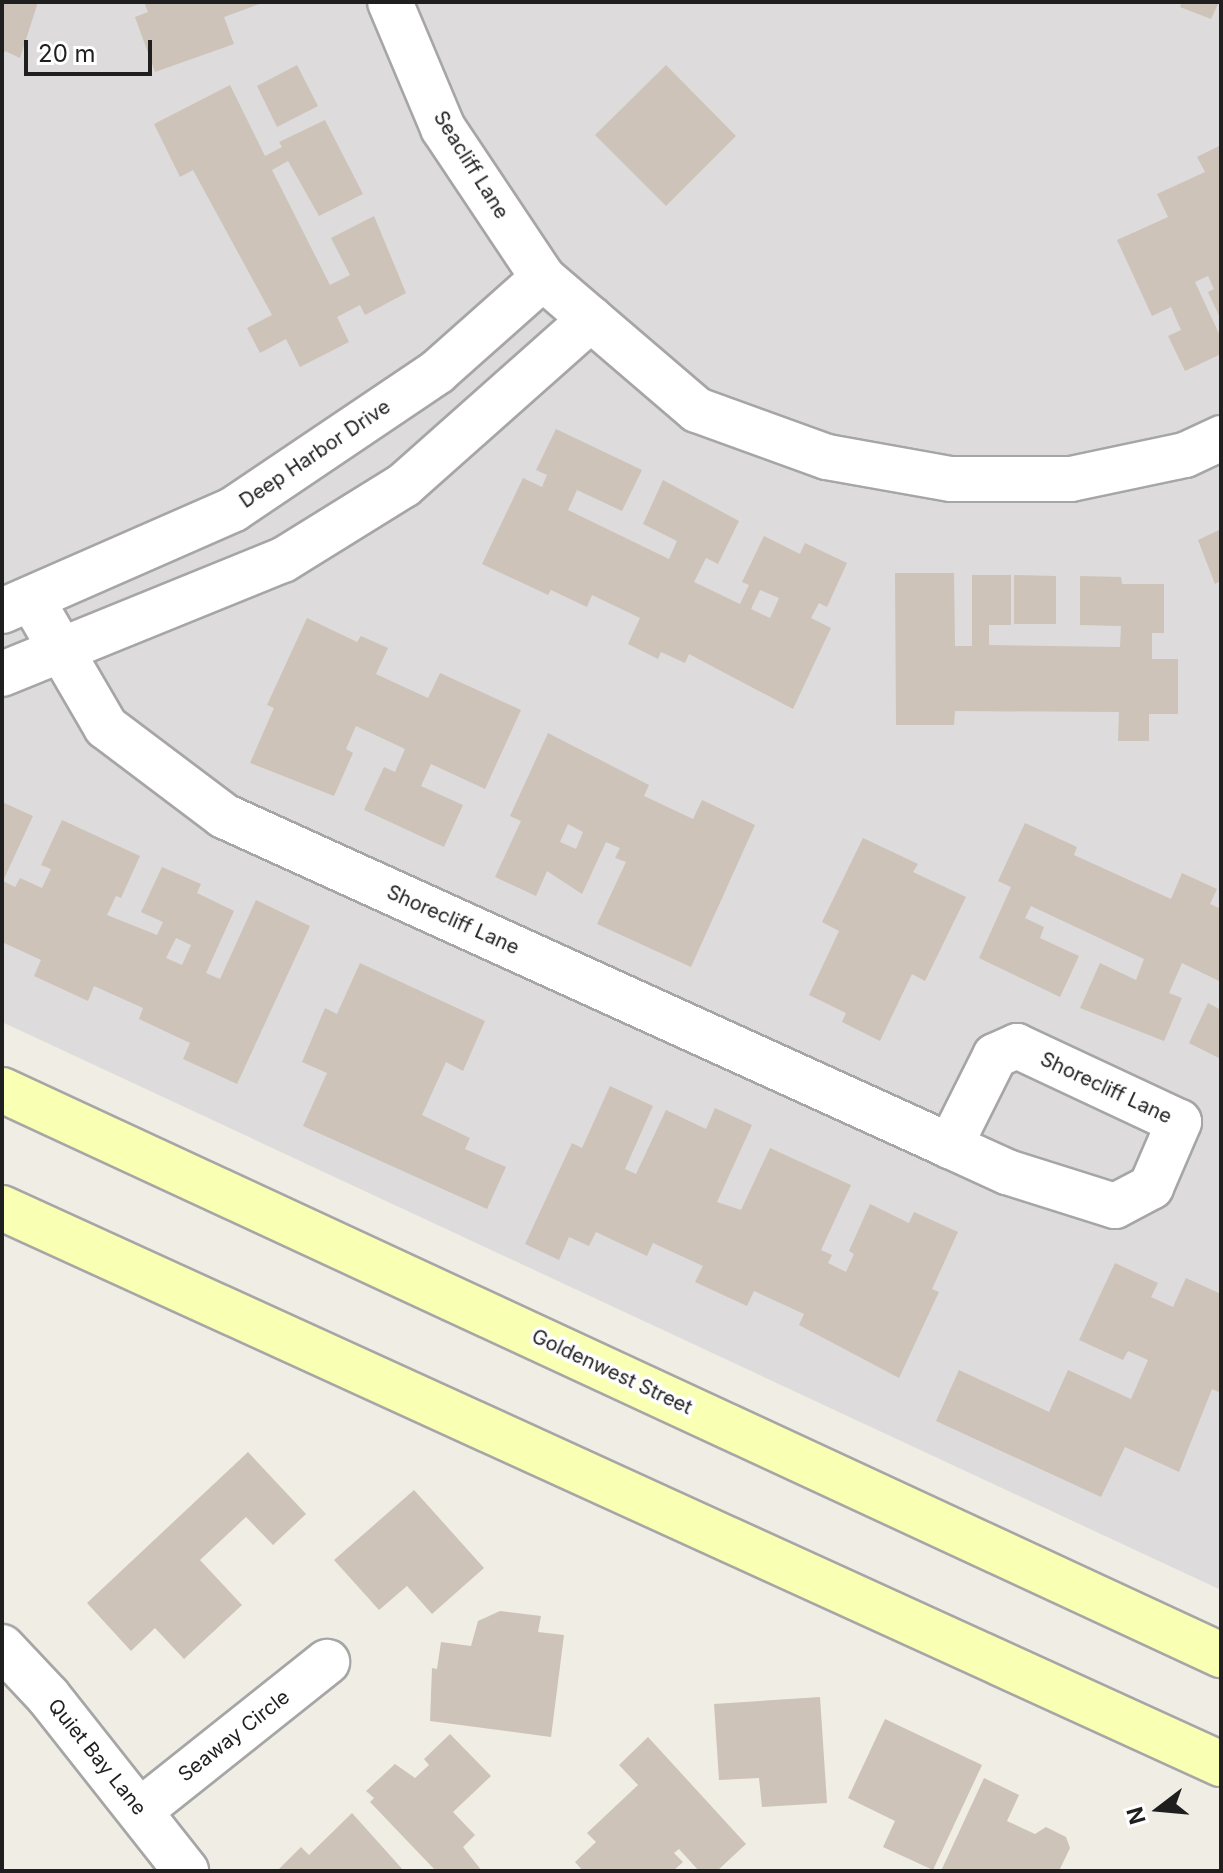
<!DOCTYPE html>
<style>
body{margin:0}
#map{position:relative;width:1223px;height:1873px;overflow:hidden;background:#f0ede4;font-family:Inter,sans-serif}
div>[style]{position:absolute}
.residential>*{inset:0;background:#dddbdb}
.building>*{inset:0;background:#cdc3b9}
.roads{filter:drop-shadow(2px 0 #a6a6a6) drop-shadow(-2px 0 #a6a6a6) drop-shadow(0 2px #a6a6a6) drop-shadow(0 -2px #a6a6a6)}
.minor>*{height:44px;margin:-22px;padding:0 22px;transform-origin:22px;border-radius:22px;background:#fff}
.secondary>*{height:44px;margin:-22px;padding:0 22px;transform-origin:22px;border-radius:22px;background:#f9ffb3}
span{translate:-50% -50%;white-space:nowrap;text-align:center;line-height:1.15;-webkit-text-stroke:7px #fff;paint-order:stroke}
.street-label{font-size:20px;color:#1f1f1f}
.frame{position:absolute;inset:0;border:4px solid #1f1f1f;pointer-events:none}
.north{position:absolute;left:1119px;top:1769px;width:80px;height:80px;-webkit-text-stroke:6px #fff;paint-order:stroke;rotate:254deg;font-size:22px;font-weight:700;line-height:32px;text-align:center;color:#1f1f1f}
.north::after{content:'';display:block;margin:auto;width:28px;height:36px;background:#1f1f1f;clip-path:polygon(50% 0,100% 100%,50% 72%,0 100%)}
.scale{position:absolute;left:24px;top:40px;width:128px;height:36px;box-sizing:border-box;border:4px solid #1f1f1f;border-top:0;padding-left:10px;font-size:24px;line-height:28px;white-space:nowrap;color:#1f1f1f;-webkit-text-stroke:6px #fff;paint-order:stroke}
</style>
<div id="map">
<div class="residential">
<div style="clip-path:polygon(2px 2px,1221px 2px,1221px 1590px,2px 1022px)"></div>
</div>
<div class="building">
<div style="clip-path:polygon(2px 2px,38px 2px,20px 58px,5px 51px,2px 57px)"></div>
<div style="clip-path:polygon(144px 2px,265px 2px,224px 17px,234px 44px,155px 72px,135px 17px,148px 12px)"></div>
<div style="clip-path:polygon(1182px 2px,1219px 2px,1211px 19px,1180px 7px)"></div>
<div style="clip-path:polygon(297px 65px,318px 106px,277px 127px,257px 86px)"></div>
<div style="clip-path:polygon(666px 65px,736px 136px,666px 206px,595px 135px)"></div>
<div style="clip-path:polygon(230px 85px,265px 156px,282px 147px,279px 142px,325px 120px,363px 194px,319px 216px,288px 161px,272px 170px,330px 285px,350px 275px,331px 238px,374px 216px,406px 293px,365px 315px,360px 305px,337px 317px,349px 342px,300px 367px,286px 339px,260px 353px,247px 328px,272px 315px,193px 170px,180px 177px,154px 124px)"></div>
<div style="clip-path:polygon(1221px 145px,1221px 320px,1208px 292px,1214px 289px,1208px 276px,1195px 282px,1221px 338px,1221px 354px,1185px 371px,1168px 336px,1181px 330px,1171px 307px,1152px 316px,1117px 240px,1168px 217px,1157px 194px,1205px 172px,1197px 157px)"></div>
<div style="clip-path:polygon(evenodd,556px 429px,642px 470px,622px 511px,577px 490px,568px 510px,669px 559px,677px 541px,643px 524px,663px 480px,739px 521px,718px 564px,706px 558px,694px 582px,740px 604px,749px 585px,742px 582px,764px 536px,800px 554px,805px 543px,847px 563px,827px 607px,819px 603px,811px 618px,831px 628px,793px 709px,689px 654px,685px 663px,661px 652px,658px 659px,628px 644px,640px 618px,592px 595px,587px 607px,551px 590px,548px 595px,482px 564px,523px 478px,542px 487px,547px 475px,536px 470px,556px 429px,760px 590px,779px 598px,770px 618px,751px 609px,760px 590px)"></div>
<div style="clip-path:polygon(1221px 529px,1221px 581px,1215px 584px,1198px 540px)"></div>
<div style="clip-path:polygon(895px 573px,954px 573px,955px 646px,972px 646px,972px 575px,1011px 575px,1011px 625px,989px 625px,989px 645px,1120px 647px,1121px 626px,1080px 625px,1080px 576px,1121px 577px,1122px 584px,1164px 584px,1164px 633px,1152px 633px,1152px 659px,1178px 659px,1178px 714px,1149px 714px,1149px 741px,1118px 741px,1119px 712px,955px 711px,954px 725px,896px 725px)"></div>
<div style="clip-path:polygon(1014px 575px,1056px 576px,1056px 624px,1014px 624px)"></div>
<div style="clip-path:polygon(307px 618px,357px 642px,361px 636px,388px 648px,376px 674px,428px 698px,440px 673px,521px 710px,485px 789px,431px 764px,421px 786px,463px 805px,444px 847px,364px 810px,384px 767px,395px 772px,405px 749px,356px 726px,346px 749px,353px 753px,334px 796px,250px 763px,274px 708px,267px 705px)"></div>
<div style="clip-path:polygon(evenodd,548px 733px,649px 785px,644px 796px,693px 819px,702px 800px,755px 825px,691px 967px,597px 924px,626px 862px,615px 858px,620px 848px,606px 842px,582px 894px,547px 871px,536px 896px,495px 877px,521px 821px,510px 816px,548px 733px,568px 824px,583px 832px,576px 849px,560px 842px,568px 824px)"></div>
<div style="clip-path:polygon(evenodd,2px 802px,33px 816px,3px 881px,15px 887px,20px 878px,42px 888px,51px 869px,41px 865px,62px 820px,140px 856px,121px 898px,116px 896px,107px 915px,157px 935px,163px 922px,141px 912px,162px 867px,201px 884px,197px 893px,234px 911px,206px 973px,220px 979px,256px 900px,310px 926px,237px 1084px,183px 1059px,190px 1043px,139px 1019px,143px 1008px,94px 986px,88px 1001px,34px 976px,41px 960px,2px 942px,2px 802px,176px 938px,191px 945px,182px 965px,166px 958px,176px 938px)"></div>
<div style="clip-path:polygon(1025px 823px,1077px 847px,1074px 855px,1171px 899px,1182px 873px,1217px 889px,1210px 904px,1221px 909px,1221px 982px,1182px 963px,1169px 993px,1182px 998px,1164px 1041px,1080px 1008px,1100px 963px,1136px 980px,1144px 959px,1031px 906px,1025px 918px,1044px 927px,1040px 938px,1079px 956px,1060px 997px,979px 958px,1011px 887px,998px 881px)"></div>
<div style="clip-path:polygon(863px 838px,918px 864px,913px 872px,966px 897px,925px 981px,912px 974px,880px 1041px,842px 1022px,846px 1013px,809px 995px,839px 931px,822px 922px)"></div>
<div style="clip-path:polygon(360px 963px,485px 1021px,463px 1071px,446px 1062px,422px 1115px,470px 1138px,465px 1149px,506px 1167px,487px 1209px,303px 1126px,327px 1073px,302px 1062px,325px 1008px,337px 1014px)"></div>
<div style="clip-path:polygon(1208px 1003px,1221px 1010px,1221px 1059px,1189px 1043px)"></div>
<div style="clip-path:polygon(610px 1086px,653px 1106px,625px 1169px,636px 1174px,666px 1110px,706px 1129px,715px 1108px,752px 1125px,717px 1202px,741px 1210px,770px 1148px,851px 1185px,821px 1250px,832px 1255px,828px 1263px,846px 1272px,854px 1254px,849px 1251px,870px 1204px,909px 1223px,914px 1212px,958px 1232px,932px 1289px,939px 1292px,899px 1378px,799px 1325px,804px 1314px,754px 1291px,747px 1306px,695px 1282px,703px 1266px,653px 1243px,647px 1256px,596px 1232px,589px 1246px,569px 1237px,559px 1260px,525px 1244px,572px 1143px,582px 1148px)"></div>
<div style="clip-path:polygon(1115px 1263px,1158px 1283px,1151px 1297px,1173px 1307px,1186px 1278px,1221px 1294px,1221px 1393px,1212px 1389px,1179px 1472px,1125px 1447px,1101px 1497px,936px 1421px,959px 1370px,1049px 1412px,1068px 1370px,1131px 1399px,1148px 1360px,1128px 1351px,1123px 1360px,1079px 1340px)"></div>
<div style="clip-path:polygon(248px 1452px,306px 1514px,273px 1545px,246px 1517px,200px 1560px,242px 1605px,184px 1659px,155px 1628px,131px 1651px,87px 1603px)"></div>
<div style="clip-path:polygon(414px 1490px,484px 1568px,432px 1614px,407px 1586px,379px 1610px,334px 1560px)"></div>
<div style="clip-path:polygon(500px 1611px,541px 1616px,538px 1632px,564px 1635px,551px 1737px,430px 1721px,432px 1668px,437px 1669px,441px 1642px,471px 1646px,478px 1621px)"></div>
<div style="clip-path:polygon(820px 1697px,827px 1803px,762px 1807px,759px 1778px,719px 1780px,714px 1704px)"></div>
<div style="clip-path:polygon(885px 1719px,982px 1765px,933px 1870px,883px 1847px,895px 1821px,848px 1798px)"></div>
<div style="clip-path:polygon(450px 1734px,491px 1776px,453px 1812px,475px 1835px,463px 1847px,482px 1871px,436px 1871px,370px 1802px,374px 1798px,366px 1791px,395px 1764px,415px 1778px,429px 1765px,424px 1759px)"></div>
<div style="clip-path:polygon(648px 1737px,746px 1844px,717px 1871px,699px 1871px,679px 1849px,674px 1853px,683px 1862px,673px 1871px,583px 1871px,575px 1862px,596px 1842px,587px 1833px,638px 1785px,619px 1765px)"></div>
<div style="clip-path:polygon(984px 1778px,1019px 1795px,1007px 1821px,1035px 1834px,1046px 1827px,1066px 1837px,1070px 1848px,1059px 1871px,941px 1871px)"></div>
<div style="clip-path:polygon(352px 1813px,404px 1871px,277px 1871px,301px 1847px,309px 1855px)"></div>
</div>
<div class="roads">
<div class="minor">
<div style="left:390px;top:2px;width:137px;rotate:67.2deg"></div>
<div style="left:443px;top:128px;width:180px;rotate:56.3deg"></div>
<div style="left:543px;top:278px;width:203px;rotate:40.6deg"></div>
<div style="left:697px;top:410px;width:138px;rotate:19.9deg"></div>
<div style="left:827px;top:457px;width:126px;rotate:10.1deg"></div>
<div style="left:951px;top:479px;width:120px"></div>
<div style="left:1071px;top:479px;width:116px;rotate:-11.9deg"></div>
<div style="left:1185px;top:455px;width:40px;rotate:-25deg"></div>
<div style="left:32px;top:600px;width:147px;rotate:59.8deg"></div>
<div style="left:106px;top:727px;width:148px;rotate:37deg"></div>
<div style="left:224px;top:816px;width:797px;rotate:24.44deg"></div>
<div style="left:950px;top:1146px;width:63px;rotate:24.5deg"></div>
<div style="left:1007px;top:1172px;width:113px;rotate:17.5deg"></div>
<div style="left:1115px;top:1206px;width:41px;rotate:-27.8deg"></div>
<div style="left:1151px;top:1187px;width:71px;rotate:-66.7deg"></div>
<div style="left:1179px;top:1122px;width:179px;rotate:-154.9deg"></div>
<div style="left:1017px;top:1046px;width:24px;rotate:156deg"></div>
<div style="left:995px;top:1056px;width:101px;rotate:116.6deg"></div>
<div style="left:2px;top:611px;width:253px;rotate:-23.7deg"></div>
<div style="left:234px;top:509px;width:245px;rotate:-34deg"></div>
<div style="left:437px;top:372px;width:142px;rotate:-41.6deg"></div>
<div style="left:2px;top:674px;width:303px;rotate:-22.1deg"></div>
<div style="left:283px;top:560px;width:142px;rotate:-31.8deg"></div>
<div style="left:404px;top:485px;width:250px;rotate:-41.6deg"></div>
<div style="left:2px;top:1647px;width:67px;rotate:46.8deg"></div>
<div style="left:48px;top:1696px;width:223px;rotate:51.7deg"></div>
<div style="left:141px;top:1810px;width:238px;rotate:-38.5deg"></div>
</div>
<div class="secondary">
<div style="left:2px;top:1090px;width:1344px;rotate:24.87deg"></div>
<div style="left:2px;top:1208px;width:1340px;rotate:24.52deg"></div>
</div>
</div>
<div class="street-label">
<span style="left:471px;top:165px;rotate:58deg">Seacliff Lane</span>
<span style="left:315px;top:454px;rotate:-34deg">Deep Harbor Drive</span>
<span style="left:453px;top:920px;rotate:24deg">Shorecliff Lane</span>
<span style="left:1106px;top:1088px;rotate:25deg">Shorecliff Lane</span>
<span style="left:612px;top:1372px;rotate:25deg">Goldenwest Street</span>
<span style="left:234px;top:1736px;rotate:-38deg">Seaway Circle</span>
<span style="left:97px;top:1757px;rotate:51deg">Quiet Bay Lane</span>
</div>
<div class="frame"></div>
<div class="north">N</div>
<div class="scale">20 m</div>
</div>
